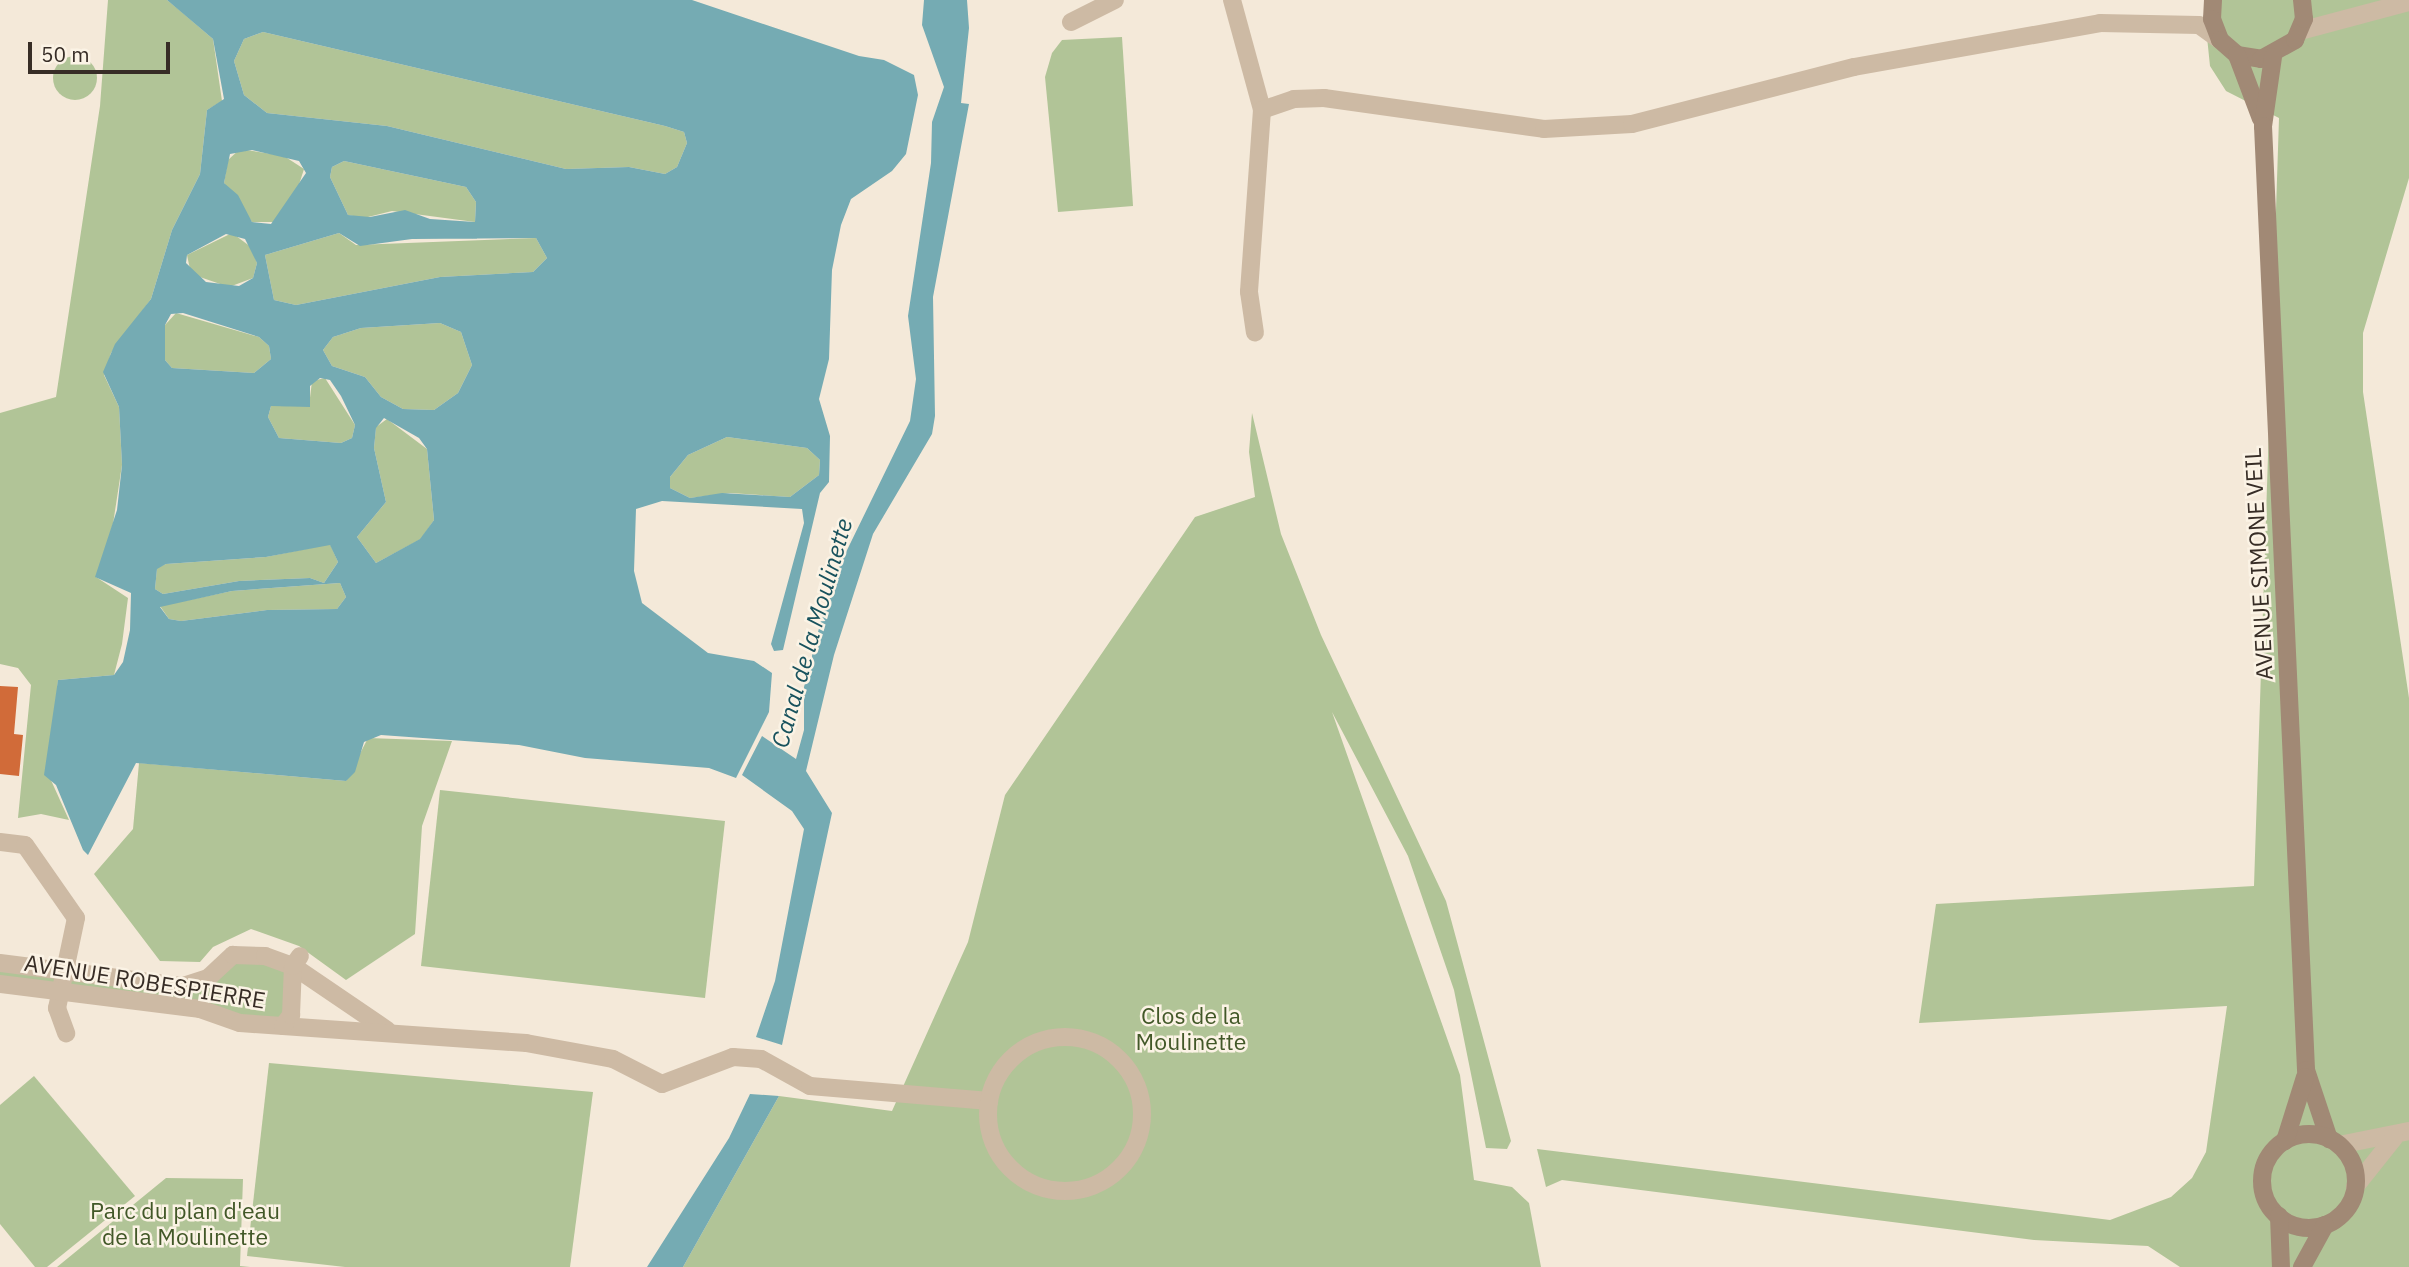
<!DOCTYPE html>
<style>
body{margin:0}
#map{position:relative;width:2409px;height:1267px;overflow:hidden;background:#f4e9d9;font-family:"IBM Plex Sans",sans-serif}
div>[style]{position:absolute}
.green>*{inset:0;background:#b1c497}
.round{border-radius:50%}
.water>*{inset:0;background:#75abb3}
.building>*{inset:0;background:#d16b39}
.street>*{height:18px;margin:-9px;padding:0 9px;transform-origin:9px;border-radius:9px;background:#cdbaa4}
.street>.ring{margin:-9px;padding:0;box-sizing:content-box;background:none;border:18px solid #cdbaa4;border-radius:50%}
.secondary>*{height:18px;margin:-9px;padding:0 9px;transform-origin:9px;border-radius:9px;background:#a18975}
.secondary>.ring{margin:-9px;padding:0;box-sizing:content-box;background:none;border:18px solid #a18975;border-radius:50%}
span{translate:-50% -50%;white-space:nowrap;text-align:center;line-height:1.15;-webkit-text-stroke:5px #fbf3e5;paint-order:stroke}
.street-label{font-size:23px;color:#372d26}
.park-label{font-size:23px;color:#425828}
.water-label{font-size:24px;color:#18525d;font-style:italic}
.scale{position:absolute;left:28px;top:42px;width:142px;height:32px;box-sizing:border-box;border:4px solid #372d26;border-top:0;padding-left:9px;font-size:21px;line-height:24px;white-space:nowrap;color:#372d26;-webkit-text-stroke:5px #fbf3e5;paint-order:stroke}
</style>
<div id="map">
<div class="green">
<div style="clip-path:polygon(108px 0,167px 0,178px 9px,213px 39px,222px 101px,207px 110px,200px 174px,172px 230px,151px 299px,111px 353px,104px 375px,119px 407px,122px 465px,113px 524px,96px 577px,128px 598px,122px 644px,114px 675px,58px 680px,50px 778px,69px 820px,41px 814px,18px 818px,31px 685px,18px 668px,0 664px,0 413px,56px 397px,100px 106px)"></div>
<div style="clip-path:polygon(2217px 0,2409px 0,2409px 178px,2363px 333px,2363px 392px,2409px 698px,2409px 1267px,2180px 1267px,2148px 1246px,2034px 1240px,1562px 1180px,1546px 1187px,1537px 1149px,2110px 1220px,2171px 1197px,2192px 1178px,2206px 1152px,2227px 1006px,1919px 1023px,1936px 904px,2254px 886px,2279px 118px,2226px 91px,2210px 66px,2207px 37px)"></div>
<div style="clip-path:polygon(263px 32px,665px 126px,684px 132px,687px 143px,677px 167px,665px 174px,629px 167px,566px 169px,387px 126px,267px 113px,244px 95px,234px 61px,244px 39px)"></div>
<div style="clip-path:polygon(1122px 37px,1133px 206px,1058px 212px,1045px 77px,1052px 53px,1062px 40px)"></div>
<div class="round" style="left:53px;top:56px;width:44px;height:44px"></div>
<div style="clip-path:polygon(240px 149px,284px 156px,304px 169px,296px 194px,276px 222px,252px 222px,224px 183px,228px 160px)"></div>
<div style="clip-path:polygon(344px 161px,466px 187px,476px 202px,475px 222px,392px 211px,364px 218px,348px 215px,330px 177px,332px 167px)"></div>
<div style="clip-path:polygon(232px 233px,251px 247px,257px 263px,253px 278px,229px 287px,191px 274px,187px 255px)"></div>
<div style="clip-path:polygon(339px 233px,356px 245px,536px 238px,547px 258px,533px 272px,440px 277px,296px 305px,274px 300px,265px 255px)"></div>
<div style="clip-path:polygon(176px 313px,259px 337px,269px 346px,271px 359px,254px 373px,172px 368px,165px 360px,165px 325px)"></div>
<div style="clip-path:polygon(440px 323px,461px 332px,472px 365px,458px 393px,434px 410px,403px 409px,381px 397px,365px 377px,332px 366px,323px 350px,333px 337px,361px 328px)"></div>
<div style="clip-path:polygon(325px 378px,355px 425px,352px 438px,341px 443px,279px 438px,268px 417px,271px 406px,309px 406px,312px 381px)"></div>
<div style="clip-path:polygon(1252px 413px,1281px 534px,1321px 635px,1446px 901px,1511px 1141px,1507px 1149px,1486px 1148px,1454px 990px,1408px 856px,1332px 712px,1460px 1075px,1474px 1180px,1512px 1187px,1529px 1203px,1541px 1267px,683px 1267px,779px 1096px,892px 1111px,968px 942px,1005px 795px,1195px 517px,1255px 497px,1249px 452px)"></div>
<div style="clip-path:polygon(387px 419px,427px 449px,434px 520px,421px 539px,376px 563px,357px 537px,386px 502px,374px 448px,376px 427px)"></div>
<div style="clip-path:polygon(727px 437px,807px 448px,820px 460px,819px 475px,790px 497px,730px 493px,690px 498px,670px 488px,670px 477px,688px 455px)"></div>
<div style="clip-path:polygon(330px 544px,338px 562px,324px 583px,310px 578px,239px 581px,163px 594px,155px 589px,157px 568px,166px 564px,266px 557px)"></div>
<div style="clip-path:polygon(340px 583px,346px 597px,337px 609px,267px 610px,181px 621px,169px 619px,160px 606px,232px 591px)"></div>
<div style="clip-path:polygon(368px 738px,452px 741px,422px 826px,415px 934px,346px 980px,299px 946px,251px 929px,213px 947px,200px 962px,160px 961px,94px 874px,133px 829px,139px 763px,346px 781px)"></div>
<div style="clip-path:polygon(440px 790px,725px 821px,705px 998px,421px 966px)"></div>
<div style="clip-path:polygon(223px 959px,293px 966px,283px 1026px,0 984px,0 963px,183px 986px)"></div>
<div style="clip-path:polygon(269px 1063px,593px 1092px,570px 1267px,345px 1267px,247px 1256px)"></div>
<div style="clip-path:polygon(34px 1076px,135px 1196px,47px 1267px,35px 1267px,0 1224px,0 1105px)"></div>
<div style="clip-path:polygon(166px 1178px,243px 1179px,240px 1266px,250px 1267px,57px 1267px)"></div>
</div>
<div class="water">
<div style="clip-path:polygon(evenodd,167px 0,692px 0,859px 56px,884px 60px,914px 75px,918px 95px,906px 154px,892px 171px,851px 199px,841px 225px,832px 270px,829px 359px,819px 399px,830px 436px,829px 482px,820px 493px,783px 650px,774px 651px,771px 644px,804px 523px,802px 509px,662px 501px,636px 509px,634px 571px,642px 603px,708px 653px,754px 661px,772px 673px,769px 712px,736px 778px,709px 768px,585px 758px,519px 745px,381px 735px,364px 742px,355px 772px,346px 781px,136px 763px,88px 855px,83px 850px,56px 785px,44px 775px,58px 680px,114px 675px,123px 662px,130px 630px,131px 593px,95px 577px,117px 510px,122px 465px,119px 407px,103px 372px,115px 344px,151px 299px,172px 230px,200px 174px,207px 110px,224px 99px,213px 39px,167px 0,263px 32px,665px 126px,684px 132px,687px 143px,677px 167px,665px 174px,629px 167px,566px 169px,387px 126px,267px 113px,244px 95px,234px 61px,244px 39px,263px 32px,167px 0,252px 150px,299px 161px,306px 173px,271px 224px,252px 222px,238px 195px,224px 183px,230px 154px,252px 150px,167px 0,344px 161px,466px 187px,476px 202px,475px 222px,430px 219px,405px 210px,370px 217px,348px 215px,330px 177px,332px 167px,344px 161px,167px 0,339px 233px,360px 246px,412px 239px,536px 238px,547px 258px,533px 272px,440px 277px,296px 305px,274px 300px,265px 255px,339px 233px,167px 0,226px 234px,245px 239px,257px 263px,253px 278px,239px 286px,206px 282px,186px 263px,187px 255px,226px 234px,167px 0,183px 313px,259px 337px,269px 346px,271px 359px,254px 373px,172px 368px,165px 360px,165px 325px,171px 314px,183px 313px,167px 0,440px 323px,461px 332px,472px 365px,458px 393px,434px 410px,403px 409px,381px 397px,365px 377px,332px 366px,323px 350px,333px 337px,361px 328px,440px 323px,167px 0,320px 378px,330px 380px,341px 396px,355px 425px,352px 438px,341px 443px,279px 438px,268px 417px,271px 406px,310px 407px,310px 386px,320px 378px,167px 0,384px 418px,419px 438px,427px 449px,434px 520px,420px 539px,376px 563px,357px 537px,386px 502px,374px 448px,376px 428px,384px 418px,167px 0,727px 437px,807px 448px,820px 460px,819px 475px,790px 497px,722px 493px,690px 498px,670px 488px,670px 477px,688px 455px,727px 437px,167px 0,330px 545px,338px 562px,324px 583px,310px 578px,239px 581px,163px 594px,155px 589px,157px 569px,166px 564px,266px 557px,330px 545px,167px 0,340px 583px,346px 597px,337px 609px,267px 610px,181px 621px,169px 619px,160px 607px,232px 591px,340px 583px)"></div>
<div style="clip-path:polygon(924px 0,967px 0,969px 28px,961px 103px,969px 104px,933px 297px,935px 416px,932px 434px,873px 534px,834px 655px,806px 771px,832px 813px,782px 1045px,756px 1037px,775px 981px,804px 829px,792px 811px,742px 775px,762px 736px,796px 759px,804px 730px,804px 687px,830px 585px,910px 421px,916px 379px,908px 316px,931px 163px,932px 122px,944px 87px,922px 25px)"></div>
<div style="clip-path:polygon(750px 1094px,779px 1096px,683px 1267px,647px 1267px,729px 1138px)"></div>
</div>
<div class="building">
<div style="clip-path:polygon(0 686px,18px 687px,14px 734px,23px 735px,19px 776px,0 774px)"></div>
</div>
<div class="street">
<div style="left:1232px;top:0;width:114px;rotate:74.7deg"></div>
<div style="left:1262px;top:110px;width:182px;rotate:94.1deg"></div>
<div style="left:1249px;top:292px;width:41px;rotate:81.7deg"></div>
<div style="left:1071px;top:22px;width:49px;rotate:-26.6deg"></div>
<div style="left:2300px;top:31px;width:113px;rotate:-14.9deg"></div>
<div style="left:1262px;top:110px;width:34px;rotate:-19deg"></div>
<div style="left:1294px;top:99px;width:30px;rotate:-2deg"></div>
<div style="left:1324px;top:98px;width:222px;rotate:8deg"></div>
<div style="left:1544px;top:129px;width:88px;rotate:-3.3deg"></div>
<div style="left:1632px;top:124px;width:229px;rotate:-14.4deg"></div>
<div style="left:1854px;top:67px;width:250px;rotate:-10.1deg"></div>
<div style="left:2100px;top:23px;width:99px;rotate:1.2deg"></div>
<div style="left:2199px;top:25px;width:26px;rotate:36deg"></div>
<div style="left:0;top:842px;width:25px;rotate:7deg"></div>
<div style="left:25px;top:845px;width:89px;rotate:55.1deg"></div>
<div style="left:76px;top:918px;width:92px;rotate:101.9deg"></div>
<div style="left:57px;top:1008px;width:27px;rotate:70deg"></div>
<div style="left:0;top:963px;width:184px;rotate:7.2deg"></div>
<div style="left:183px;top:986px;width:26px;rotate:-18deg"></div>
<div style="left:208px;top:978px;width:34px;rotate:-43deg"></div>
<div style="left:233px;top:955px;width:32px;rotate:2deg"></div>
<div style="left:265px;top:956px;width:30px;rotate:20deg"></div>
<div style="left:293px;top:966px;width:114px;rotate:34.2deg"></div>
<div style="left:0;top:984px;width:202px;rotate:7.1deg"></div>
<div style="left:200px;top:1009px;width:42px;rotate:19.3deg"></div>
<div style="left:240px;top:1023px;width:287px;rotate:4deg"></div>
<div style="left:526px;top:1043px;width:88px;rotate:10.4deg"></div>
<div style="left:613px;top:1059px;width:55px;rotate:27deg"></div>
<div style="left:662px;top:1084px;width:76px;rotate:-20.8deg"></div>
<div style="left:733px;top:1057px;width:28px;rotate:4deg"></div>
<div style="left:761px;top:1059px;width:56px;rotate:28.9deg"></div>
<div style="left:810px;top:1086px;width:180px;rotate:4.8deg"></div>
<div style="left:283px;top:1026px;width:14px;rotate:-54deg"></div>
<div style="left:291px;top:1015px;width:49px;rotate:-87.7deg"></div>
<div style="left:293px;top:966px;width:12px;rotate:-55deg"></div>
<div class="ring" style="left:988px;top:1037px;width:136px;height:136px"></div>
<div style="left:2339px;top:1145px;width:71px;rotate:-11.3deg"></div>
<div style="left:2355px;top:1187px;width:63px;rotate:-51.5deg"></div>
</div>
<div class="secondary">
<div style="left:2213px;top:0;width:19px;rotate:93deg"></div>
<div style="left:2212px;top:19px;width:22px;rotate:69deg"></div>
<div style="left:2220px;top:40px;width:23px;rotate:41deg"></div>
<div style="left:2237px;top:55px;width:24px;rotate:9deg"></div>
<div style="left:2261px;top:59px;width:39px;rotate:-29deg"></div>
<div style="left:2295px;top:40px;width:23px;rotate:-67deg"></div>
<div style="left:2304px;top:19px;width:19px;rotate:-96deg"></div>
<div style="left:2237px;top:55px;width:68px;rotate:69.4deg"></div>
<div style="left:2273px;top:57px;width:70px;rotate:98.2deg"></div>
<div style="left:2263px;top:126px;width:945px;rotate:87.39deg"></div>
<div style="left:2306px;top:1070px;width:73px;rotate:71.6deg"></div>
<div class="ring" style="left:2262px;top:1134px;width:76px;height:76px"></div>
<div style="left:2285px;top:1141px;width:67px;rotate:-72.6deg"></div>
<div style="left:2279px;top:1216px;width:51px;rotate:87.8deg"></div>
<div style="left:2302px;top:1267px;width:48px;rotate:-61.3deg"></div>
</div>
<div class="street-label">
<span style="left:2258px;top:564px;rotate:-93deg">AVENUE SIMONE VEIL</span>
<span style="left:145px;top:981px;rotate:9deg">AVENUE ROBESPIERRE</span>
</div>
<div class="park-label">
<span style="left:1191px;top:1028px">Clos de la<br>Moulinette</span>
<span style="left:185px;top:1223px">Parc du plan d'eau<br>de la Moulinette</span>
</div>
<div class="water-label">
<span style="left:812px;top:633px;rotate:-74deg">Canal de la Moulinette</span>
</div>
<div class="scale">50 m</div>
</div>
